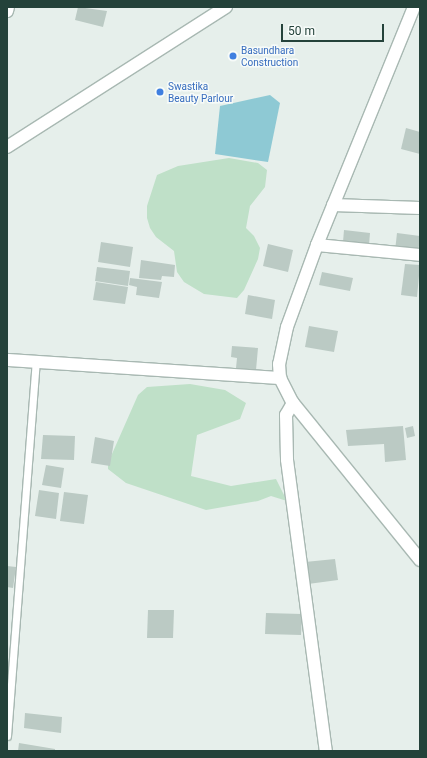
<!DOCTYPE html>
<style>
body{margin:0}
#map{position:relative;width:427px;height:758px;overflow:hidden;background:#e6efeb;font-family:Roboto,sans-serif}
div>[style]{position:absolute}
.green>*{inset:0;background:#bfe0c8}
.water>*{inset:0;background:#8ec9d4}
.building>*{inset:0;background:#bbcac4}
.roads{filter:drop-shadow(1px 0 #a8b8b2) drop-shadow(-1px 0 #a8b8b2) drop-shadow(0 1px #a8b8b2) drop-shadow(0 -1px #a8b8b2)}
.lane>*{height:7px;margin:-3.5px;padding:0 3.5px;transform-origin:3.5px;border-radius:3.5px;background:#fff}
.street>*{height:12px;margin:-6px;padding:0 6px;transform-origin:6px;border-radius:6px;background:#fff}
.secondary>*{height:12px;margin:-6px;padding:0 6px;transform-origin:6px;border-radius:6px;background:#fff}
.dots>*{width:11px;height:11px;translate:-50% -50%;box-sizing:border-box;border:2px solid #f7fbf9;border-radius:50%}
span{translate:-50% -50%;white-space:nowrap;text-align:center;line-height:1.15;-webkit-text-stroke:3px #f7fbf9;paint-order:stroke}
.shop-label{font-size:10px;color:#366cbe}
.left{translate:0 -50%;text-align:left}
.frame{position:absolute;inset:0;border:8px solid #24423a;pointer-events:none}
.scale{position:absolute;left:281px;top:24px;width:103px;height:18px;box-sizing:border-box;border:2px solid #24423a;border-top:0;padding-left:5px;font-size:12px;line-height:14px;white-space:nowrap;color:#24423a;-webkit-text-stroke:3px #f7fbf9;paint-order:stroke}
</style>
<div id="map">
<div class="green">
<div style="clip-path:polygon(229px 158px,258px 163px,267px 170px,265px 187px,250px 206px,246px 228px,254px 236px,260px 248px,258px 259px,244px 290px,237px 298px,204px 294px,184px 282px,177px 272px,174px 251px,156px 237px,150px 228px,147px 218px,147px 206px,157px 175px,178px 166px)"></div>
<div style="clip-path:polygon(190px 384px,225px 390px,246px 403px,240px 419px,197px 435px,191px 476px,231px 486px,276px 479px,287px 501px,271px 496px,258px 501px,206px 510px,126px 483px,108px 469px,108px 463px,138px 395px,147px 387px)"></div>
</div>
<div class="water">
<div style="clip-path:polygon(270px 95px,280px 103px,268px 162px,215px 154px,220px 106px)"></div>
</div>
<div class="building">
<div style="clip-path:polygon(78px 7px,107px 11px,103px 27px,75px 20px)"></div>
<div style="clip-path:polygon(406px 128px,420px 132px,420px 154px,401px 149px)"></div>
<div style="clip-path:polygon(344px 230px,370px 233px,369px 245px,343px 242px)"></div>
<div style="clip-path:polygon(397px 233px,420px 236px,418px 255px,395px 251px)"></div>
<div style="clip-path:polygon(101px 242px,133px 247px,130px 267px,98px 262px)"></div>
<div style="clip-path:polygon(268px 244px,293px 250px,288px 272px,263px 266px)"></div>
<div style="clip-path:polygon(141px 260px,175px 265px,174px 277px,162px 276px,161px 280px,139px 278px)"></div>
<div style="clip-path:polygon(405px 264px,420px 265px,417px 297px,401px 295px)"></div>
<div style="clip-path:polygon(97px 267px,130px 271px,128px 286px,95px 281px)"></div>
<div style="clip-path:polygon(322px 272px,353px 278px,350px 291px,319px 285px)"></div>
<div style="clip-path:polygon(130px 278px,162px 282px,159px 298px,136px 295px,137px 287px,129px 285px)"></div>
<div style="clip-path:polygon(96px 282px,128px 287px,125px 304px,93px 300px)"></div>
<div style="clip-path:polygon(248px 295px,275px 300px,272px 319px,245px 314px)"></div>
<div style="clip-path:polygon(309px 326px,338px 331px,334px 352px,305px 347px)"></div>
<div style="clip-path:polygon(232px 346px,258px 348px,256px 370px,236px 368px,237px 358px,231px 357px)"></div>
<div style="clip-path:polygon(403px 426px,406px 460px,385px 462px,384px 444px,348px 446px,346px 430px)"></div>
<div style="clip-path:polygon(413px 426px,415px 436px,407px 438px,405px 428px)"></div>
<div style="clip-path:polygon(43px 435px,75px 436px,74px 460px,41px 459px)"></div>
<div style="clip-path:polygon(95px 437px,114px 441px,110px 466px,91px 463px)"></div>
<div style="clip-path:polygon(46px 465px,64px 468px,61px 488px,42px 485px)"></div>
<div style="clip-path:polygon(39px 490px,59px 493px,56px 519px,35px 516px)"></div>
<div style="clip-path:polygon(64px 492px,88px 495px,84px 524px,60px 521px)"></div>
<div style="clip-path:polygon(335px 559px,338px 580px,308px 584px,305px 562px)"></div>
<div style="clip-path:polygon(7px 566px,16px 567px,13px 588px,7px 587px)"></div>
<div style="clip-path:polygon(148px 610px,174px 610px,173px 638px,147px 638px)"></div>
<div style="clip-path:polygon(266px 613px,302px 614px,301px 635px,265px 634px)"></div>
<div style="clip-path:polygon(25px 713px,62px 717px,61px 733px,24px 728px)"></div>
<div style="clip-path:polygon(19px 743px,55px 749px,55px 751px,18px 751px)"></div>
</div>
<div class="roads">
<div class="lane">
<div style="left:7px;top:736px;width:375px;rotate:-85.6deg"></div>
</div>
<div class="street">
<div style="left:7px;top:11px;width:4px;rotate:-76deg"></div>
<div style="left:333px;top:205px;width:87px;rotate:2deg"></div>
<div style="left:317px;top:245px;width:103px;rotate:5.5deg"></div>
<div style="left:7px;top:360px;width:274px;rotate:3.8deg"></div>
<div style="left:293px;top:403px;width:14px;rotate:120deg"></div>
<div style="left:286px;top:415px;width:45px;rotate:88.7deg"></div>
<div style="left:287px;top:460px;width:294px;rotate:82.4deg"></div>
</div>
<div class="secondary">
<div style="left:414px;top:7px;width:257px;rotate:112.2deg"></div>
<div style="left:317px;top:245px;width:87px;rotate:110.1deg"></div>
<div style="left:287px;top:327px;width:38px;rotate:102deg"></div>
<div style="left:279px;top:364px;width:14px;rotate:86deg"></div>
<div style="left:280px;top:378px;width:28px;rotate:63deg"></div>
<div style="left:293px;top:403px;width:202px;rotate:51deg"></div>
<div style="left:7px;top:147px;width:260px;rotate:-32.6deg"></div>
</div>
</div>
<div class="dots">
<div style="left:233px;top:56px;background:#3f7fe0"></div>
<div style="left:160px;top:92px;background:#3f7fe0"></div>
</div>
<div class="shop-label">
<span class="left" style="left:241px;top:56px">Basundhara<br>Construction</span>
<span class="left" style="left:168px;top:92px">Swastika<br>Beauty Parlour</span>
</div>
<div class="frame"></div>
<div class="scale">50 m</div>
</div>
